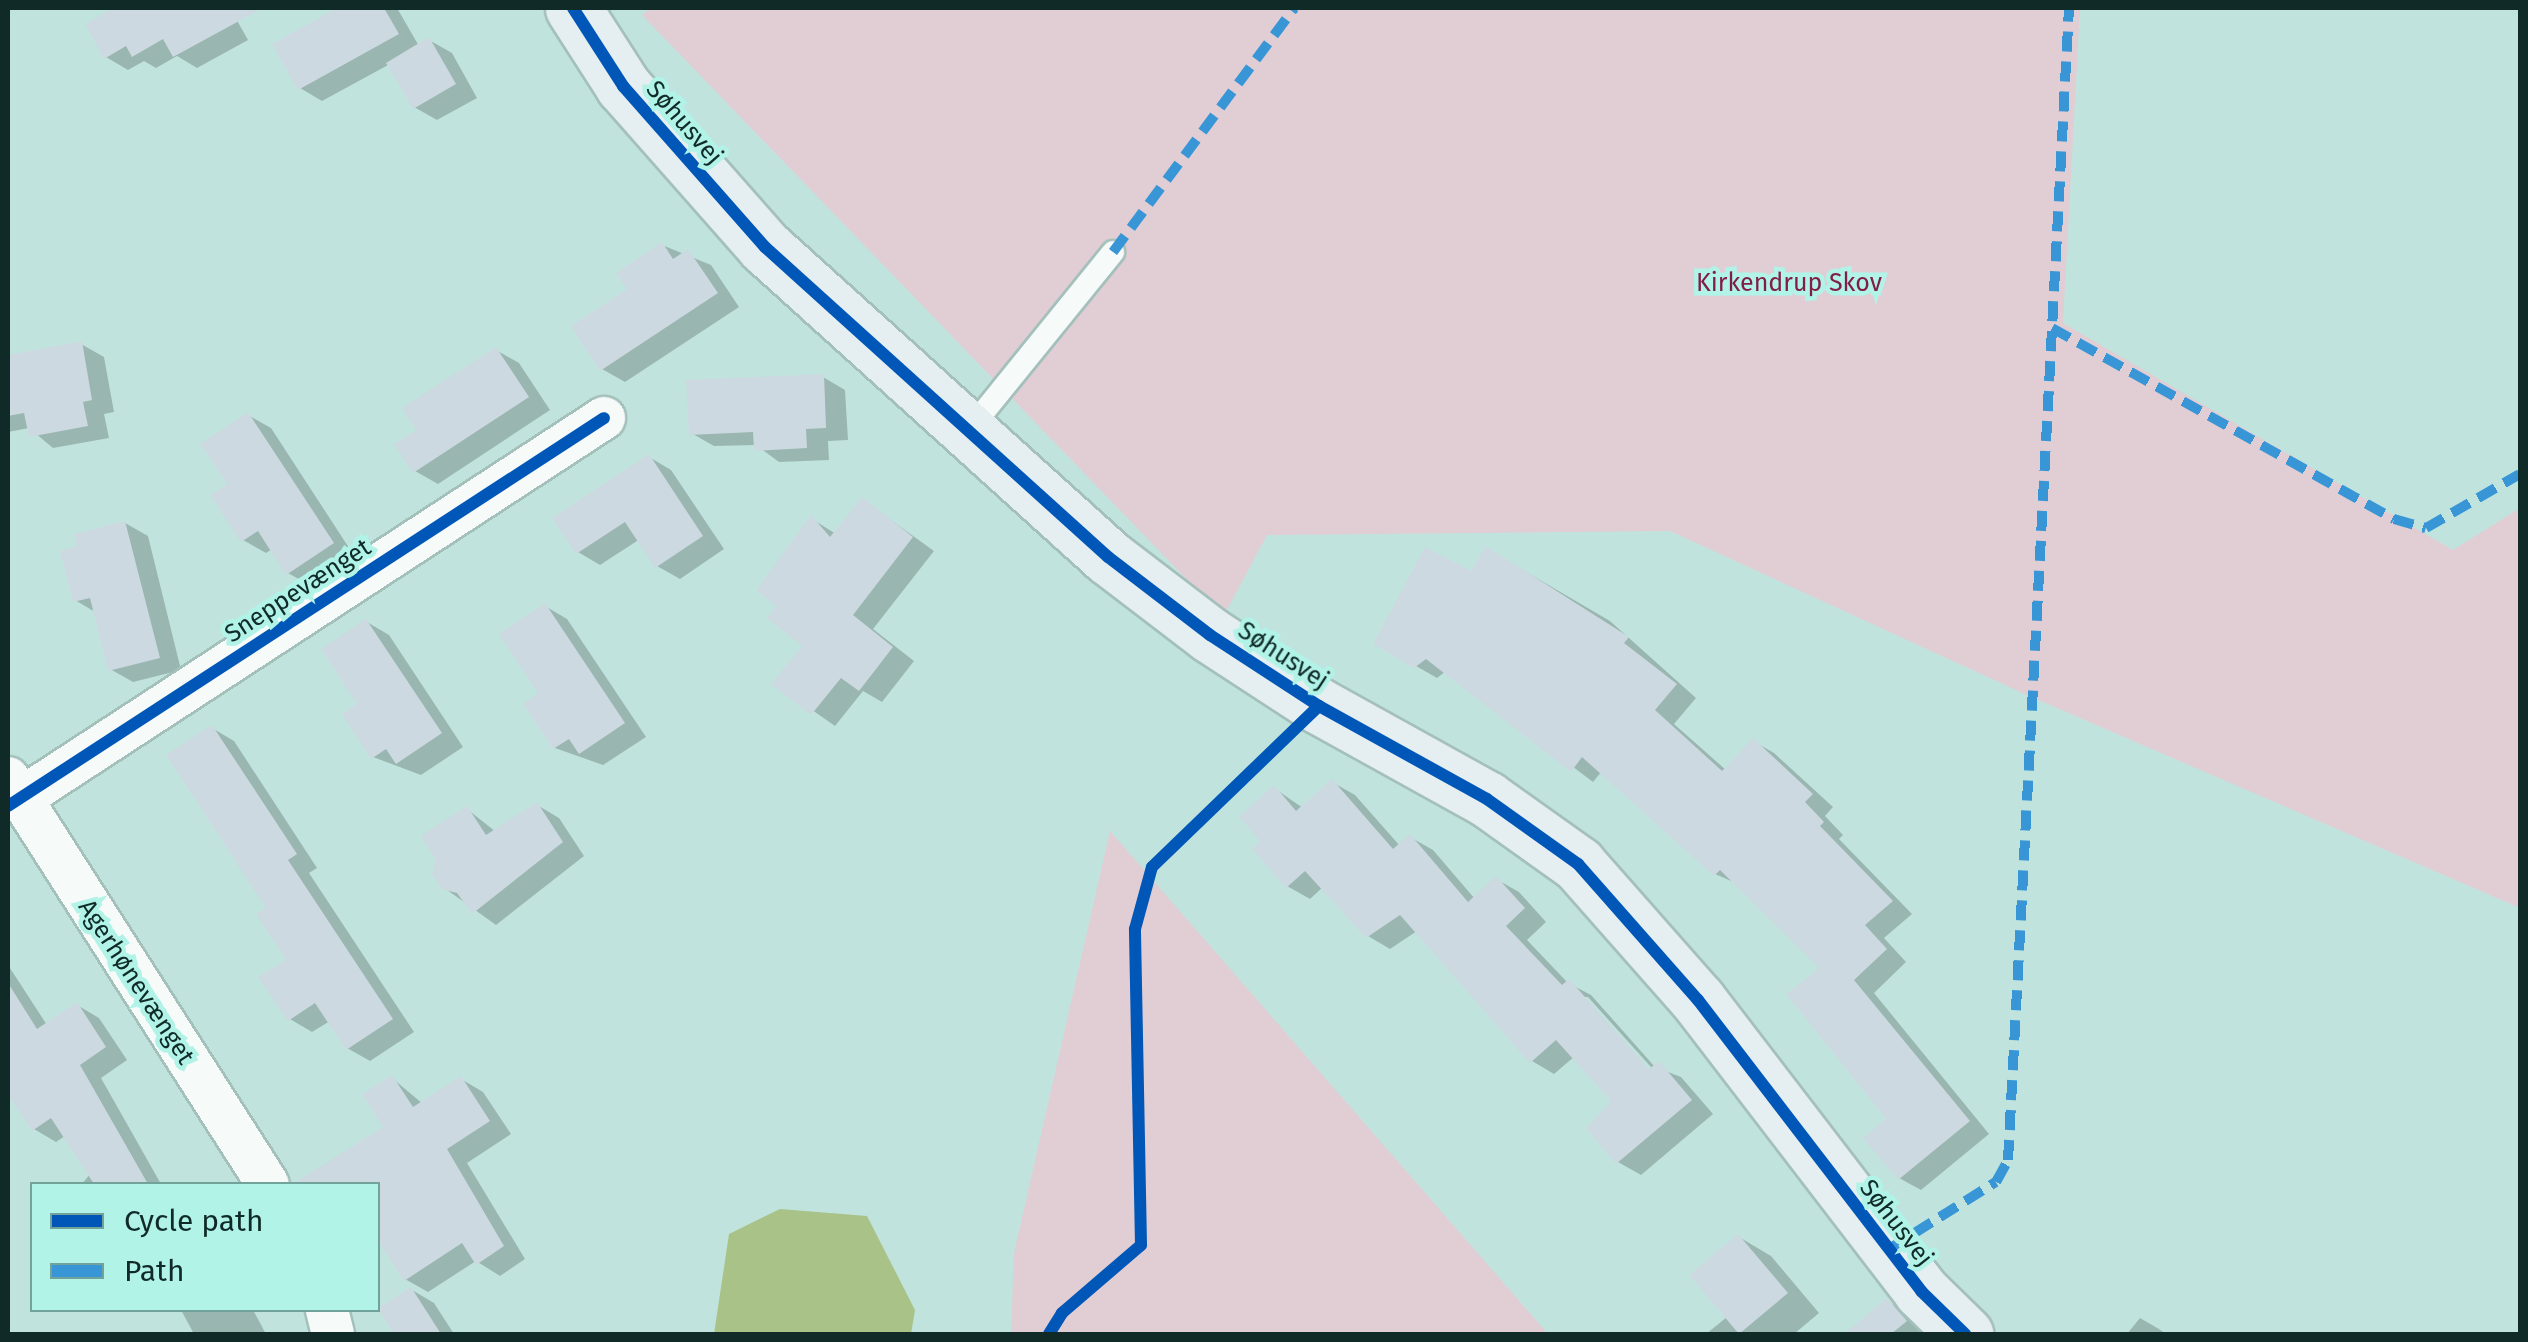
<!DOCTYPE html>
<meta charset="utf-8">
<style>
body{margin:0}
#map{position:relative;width:2528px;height:1342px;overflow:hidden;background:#c0e4dd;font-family:"Fira Sans",sans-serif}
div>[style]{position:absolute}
.green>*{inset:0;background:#e1cdd4}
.water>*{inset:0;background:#a8c288}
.shadow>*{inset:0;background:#0003}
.building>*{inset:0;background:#cdd9e1}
.roads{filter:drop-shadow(2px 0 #a4c0bb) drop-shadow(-2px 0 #a4c0bb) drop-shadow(0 2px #a4c0bb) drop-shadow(0 -2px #a4c0bb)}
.lane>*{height:22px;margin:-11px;padding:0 11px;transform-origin:11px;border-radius:11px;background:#f6fbfa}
.street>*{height:42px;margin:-21px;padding:0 21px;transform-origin:21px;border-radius:21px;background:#f6fbfa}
.secondary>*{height:55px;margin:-27.5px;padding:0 27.5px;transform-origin:27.5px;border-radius:27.5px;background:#e5eef0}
.quiet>*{height:10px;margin-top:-5px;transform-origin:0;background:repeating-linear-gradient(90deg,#3896d6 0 20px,transparent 0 30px)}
.cycleway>*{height:12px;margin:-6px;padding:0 6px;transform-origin:6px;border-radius:6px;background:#0057b8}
span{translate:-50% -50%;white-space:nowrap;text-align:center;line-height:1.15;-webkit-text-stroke:9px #b1f3e7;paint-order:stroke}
.street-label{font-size:25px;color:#102b27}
.park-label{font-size:25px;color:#811e45}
.frame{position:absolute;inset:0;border:10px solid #102b27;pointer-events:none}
.legend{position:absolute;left:30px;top:1182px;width:350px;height:130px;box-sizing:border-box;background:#b1f3e7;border:2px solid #71a39a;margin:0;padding:12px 18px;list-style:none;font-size:30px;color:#102b27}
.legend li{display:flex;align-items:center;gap:20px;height:50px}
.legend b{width:50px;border:2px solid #71a39a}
</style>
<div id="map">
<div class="green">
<div style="clip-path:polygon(651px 8px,2080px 8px,2063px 323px,2453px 550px,2520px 508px,2520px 908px,2029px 696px,1670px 531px,1267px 535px,1223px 617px,642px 15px)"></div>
<div style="clip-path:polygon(1110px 831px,1548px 1334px,1011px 1334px,1014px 1253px)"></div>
</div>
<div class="water">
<div style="clip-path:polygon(780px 1209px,867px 1216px,915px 1310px,911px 1334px,714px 1334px,729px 1234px)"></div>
</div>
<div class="shadow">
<div style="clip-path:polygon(120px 8px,230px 8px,248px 40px,197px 68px,177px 56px,156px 68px,144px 61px,128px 70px,106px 57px,88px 25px)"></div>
<div style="clip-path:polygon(342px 8px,397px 8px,419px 46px,429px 40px,452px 53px,477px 98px,437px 120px,414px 107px,390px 64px,322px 101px,300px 88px,276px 45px)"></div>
<div style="clip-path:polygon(662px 245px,711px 265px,739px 307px,625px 382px,602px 369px,630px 289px)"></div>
<div style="clip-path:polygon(81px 344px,104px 357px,114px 412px,104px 414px,109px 438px,53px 448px,29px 428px,8px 432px,8px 357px)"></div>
<div style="clip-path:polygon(496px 350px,519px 363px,550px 410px,438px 484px,415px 471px,420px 430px)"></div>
<div style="clip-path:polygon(823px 377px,845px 390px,848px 440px,828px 441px,829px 460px,779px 462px,756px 445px,714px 446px,691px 433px)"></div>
<div style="clip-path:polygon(248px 415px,271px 428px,355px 557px,311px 586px,288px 573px,272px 549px,266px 553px,243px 540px,230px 485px)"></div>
<div style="clip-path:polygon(649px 457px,671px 470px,724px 549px,680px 579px,657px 566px,640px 539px,600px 565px,578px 552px)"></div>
<div style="clip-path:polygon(863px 500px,934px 551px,873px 629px,914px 661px,882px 702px,863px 691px,835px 726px,775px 684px,805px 645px,780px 605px,812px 519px,836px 534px)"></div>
<div style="clip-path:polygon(125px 523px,148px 536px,181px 670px,133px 682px,110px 669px,95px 612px,75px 600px,80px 548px)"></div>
<div style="clip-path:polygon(1487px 549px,1610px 621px,1696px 698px,1674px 724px,1726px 770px,1753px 741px,1774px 753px,1833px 807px,1825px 816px,1843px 835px,1839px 839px,1912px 914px,1884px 938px,1906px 962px,1874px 993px,1989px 1134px,1921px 1190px,1899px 1178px,1890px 1119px,1822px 968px,1738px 884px,1715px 874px,1602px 771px,1593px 782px,1446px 671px,1437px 678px,1376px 643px,1472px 574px)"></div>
<div style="clip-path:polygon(545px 606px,567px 619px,646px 737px,603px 765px,555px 748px)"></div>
<div style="clip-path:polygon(367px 622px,389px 635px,463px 747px,421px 775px,373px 757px,360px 704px)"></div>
<div style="clip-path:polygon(212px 728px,234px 741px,317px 868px,309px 873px,414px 1032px,370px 1061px,347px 1048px,330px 1021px,312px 1032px,290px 1019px,289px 960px)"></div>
<div style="clip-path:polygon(evenodd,1332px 782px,1355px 795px,1400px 846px,1410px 837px,1433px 850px,1475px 899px,1496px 879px,1519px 892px,1546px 922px,1527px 940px,1568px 983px,1591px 995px,1655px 1067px,1681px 1077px,1713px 1114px,1641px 1175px,1618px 1162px,1615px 1101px,1575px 1056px,1554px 1074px,1532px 1061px,1417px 931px,1390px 949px,1368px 936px,1323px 887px,1310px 899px,1287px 886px,1264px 841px,1274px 788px,1303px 808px,1332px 782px,1581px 997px,1588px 997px,1659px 1076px,1655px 1080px,1581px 997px)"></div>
<div style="clip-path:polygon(537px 805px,559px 818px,584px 856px,496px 925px,443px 887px,439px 859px,467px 809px,496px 832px)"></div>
<div style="clip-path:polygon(8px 965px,47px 1025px,77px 1005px,99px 1018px,127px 1060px,101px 1078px,161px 1184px,82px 1184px,90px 1174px,65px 1136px,56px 1142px,34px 1129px,8px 1086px)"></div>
<div style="clip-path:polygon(392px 1078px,423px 1104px,461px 1079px,483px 1092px,511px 1134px,467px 1163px,525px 1259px,500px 1276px,476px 1261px,428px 1292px,405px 1279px,378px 1240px,378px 1184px,338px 1184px,325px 1167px,387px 1128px)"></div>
<div style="clip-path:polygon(1739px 1237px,1771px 1256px,1819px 1313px,1794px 1334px,1706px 1334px,1727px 1317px)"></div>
<div style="clip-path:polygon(412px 1290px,434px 1303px,454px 1334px,397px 1334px,381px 1309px)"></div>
<div style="clip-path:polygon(1887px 1301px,1909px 1314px,1927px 1334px,1848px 1334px)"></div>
<div style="clip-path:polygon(181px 1310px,253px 1310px,266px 1334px,194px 1334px)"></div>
<div style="clip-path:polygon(2140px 1318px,2159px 1329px,2166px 1334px,2127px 1334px)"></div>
</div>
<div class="building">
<div style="clip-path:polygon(114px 8px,263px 8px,173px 57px,163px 39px,132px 57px,126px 46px,104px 59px,85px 24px)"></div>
<div style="clip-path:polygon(337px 8px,384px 8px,399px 34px,298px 90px,272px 44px)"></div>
<div style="clip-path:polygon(429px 37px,456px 84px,413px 109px,386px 63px)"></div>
<div style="clip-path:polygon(662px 242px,673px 259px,688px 249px,718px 293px,600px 371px,571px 326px,627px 289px,616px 273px)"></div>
<div style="clip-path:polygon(82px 341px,92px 400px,83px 402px,88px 426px,29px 437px,24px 413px,8px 416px,8px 355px)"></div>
<div style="clip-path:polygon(496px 347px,529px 397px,413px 473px,394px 444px,416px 430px,402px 408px)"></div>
<div style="clip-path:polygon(824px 374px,826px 428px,806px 429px,807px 448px,754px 451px,753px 432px,689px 435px,686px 380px)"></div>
<div style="clip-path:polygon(248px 412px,334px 543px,286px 575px,258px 531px,241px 542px,210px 495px,227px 484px,200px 444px)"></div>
<div style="clip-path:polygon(649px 454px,703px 536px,655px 568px,625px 522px,576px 554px,552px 518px)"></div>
<div style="clip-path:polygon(862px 497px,913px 537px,853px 615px,893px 647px,859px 691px,841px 678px,811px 715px,771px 684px,802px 646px,767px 618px,776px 606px,756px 590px,811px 515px,830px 537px)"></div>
<div style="clip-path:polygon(125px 521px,160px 658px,108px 671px,90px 598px,73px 602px,60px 551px,77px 546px,74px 534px)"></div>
<div style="clip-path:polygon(1486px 546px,1629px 637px,1624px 643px,1677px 684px,1655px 710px,1722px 771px,1753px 738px,1813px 794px,1805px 802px,1824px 822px,1820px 826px,1893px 901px,1865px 925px,1887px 949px,1854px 980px,1970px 1121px,1898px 1180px,1863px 1138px,1886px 1119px,1786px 994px,1819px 968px,1720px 870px,1714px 876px,1582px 757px,1571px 772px,1426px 659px,1414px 668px,1373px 644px,1425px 547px,1471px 571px)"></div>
<div style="clip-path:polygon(545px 603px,625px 723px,579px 754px,569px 739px,553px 749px,523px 704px,538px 693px,499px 634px)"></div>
<div style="clip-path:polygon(366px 619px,442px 733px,396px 764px,386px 749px,371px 759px,342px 714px,357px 704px,321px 649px)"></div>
<div style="clip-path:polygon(212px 725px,297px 854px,288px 860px,393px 1019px,346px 1050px,315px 1003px,288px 1021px,258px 977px,286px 960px,256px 914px,266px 908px,166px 755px)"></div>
<div style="clip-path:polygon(1332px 779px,1393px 849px,1410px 834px,1468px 902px,1496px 876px,1525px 908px,1506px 926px,1562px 985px,1569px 979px,1649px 1069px,1659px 1061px,1692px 1100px,1616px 1164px,1586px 1128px,1611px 1101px,1556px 1040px,1530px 1063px,1400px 915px,1366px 938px,1305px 871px,1286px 888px,1252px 849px,1260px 841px,1239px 817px,1274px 785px,1296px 811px)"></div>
<div style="clip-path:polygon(537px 802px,563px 842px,472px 914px,457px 893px,441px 889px,432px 874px,436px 860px,421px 836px,467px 806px,486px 835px)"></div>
<div style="clip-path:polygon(8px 983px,37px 1029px,77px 1002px,106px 1047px,80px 1065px,148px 1184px,94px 1184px,51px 1118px,32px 1131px,8px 1095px)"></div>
<div style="clip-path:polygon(392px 1075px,413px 1107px,461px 1076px,490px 1121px,447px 1149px,504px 1246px,476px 1265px,462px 1243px,404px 1281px,378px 1241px,378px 1184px,293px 1184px,383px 1127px,362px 1094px)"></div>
<div style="clip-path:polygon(1738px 1234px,1788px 1293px,1739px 1334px,1689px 1275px)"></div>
<div style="clip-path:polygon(411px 1287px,441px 1334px,394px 1334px,378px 1308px)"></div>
<div style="clip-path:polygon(1887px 1298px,1907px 1321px,1891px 1334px,1844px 1334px)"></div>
</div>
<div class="roads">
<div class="lane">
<div style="left:969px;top:430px;width:229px;rotate:-51deg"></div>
</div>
<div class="street">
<div style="left:8px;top:778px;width:482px;rotate:57.4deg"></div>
<div style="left:17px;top:801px;width:701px;rotate:-33.12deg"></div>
<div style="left:327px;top:1310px;width:25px;rotate:76deg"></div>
</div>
<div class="secondary">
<div style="left:573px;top:8px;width:93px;rotate:57.3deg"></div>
<div style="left:623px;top:86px;width:215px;rotate:48.6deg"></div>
<div style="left:765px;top:247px;width:462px;rotate:42.1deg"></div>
<div style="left:1108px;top:557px;width:128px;rotate:37.4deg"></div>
<div style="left:1210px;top:635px;width:130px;rotate:33.1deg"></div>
<div style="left:1319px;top:706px;width:192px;rotate:29deg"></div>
<div style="left:1487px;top:799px;width:112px;rotate:35.5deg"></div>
<div style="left:1578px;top:864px;width:181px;rotate:48.6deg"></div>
<div style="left:1698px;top:1000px;width:367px;rotate:52.5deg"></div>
<div style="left:1921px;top:1291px;width:62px;rotate:44.3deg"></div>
</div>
</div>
<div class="quiet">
<div style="left:1113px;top:252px;width:304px;rotate:-53.4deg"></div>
<div style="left:2052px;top:328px;width:392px;rotate:29.2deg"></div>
<div style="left:2394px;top:519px;width:33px;rotate:16deg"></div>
<div style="left:2426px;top:528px;width:108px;rotate:-29.9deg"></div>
<div style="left:1889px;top:1249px;width:126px;rotate:-32.1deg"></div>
<div style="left:1996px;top:1182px;width:25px;rotate:-61deg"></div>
<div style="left:2008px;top:1160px;width:1154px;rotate:-86.97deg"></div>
</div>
<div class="cycleway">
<div style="left:573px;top:8px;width:93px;rotate:57.3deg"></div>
<div style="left:623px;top:86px;width:215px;rotate:48.6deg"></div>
<div style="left:765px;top:247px;width:462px;rotate:42.1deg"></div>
<div style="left:1108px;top:557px;width:128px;rotate:37.4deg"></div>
<div style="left:1210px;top:635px;width:130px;rotate:33.1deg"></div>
<div style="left:1319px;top:706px;width:192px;rotate:29deg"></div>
<div style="left:1487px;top:799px;width:112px;rotate:35.5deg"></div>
<div style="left:1578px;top:864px;width:181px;rotate:48.6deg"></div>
<div style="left:1698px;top:1000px;width:367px;rotate:52.5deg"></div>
<div style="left:1921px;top:1291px;width:62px;rotate:44.3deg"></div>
<div style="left:8px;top:806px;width:711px;rotate:-33.06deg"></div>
<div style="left:1049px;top:1334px;width:25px;rotate:-58deg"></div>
<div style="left:1062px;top:1313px;width:104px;rotate:-40.7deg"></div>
<div style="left:1141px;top:1245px;width:316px;rotate:-91.1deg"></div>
<div style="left:1135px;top:929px;width:64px;rotate:-74.7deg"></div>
<div style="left:1152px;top:867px;width:232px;rotate:-44deg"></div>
</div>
<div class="street-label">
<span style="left:684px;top:123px;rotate:49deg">Søhusvej</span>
<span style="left:298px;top:591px;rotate:-33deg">Sneppevænget</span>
<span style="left:1283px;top:656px;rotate:33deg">Søhusvej</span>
<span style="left:136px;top:982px;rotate:57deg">Agerhønevænget</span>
<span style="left:1896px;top:1223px;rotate:52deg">Søhusvej</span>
</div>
<div class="park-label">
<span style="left:1789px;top:283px">Kirkendrup Skov</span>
</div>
<div class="frame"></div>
<ul class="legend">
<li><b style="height:12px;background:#0057b8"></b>Cycle path</li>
<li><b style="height:12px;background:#3896d6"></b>Path</li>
</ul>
</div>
